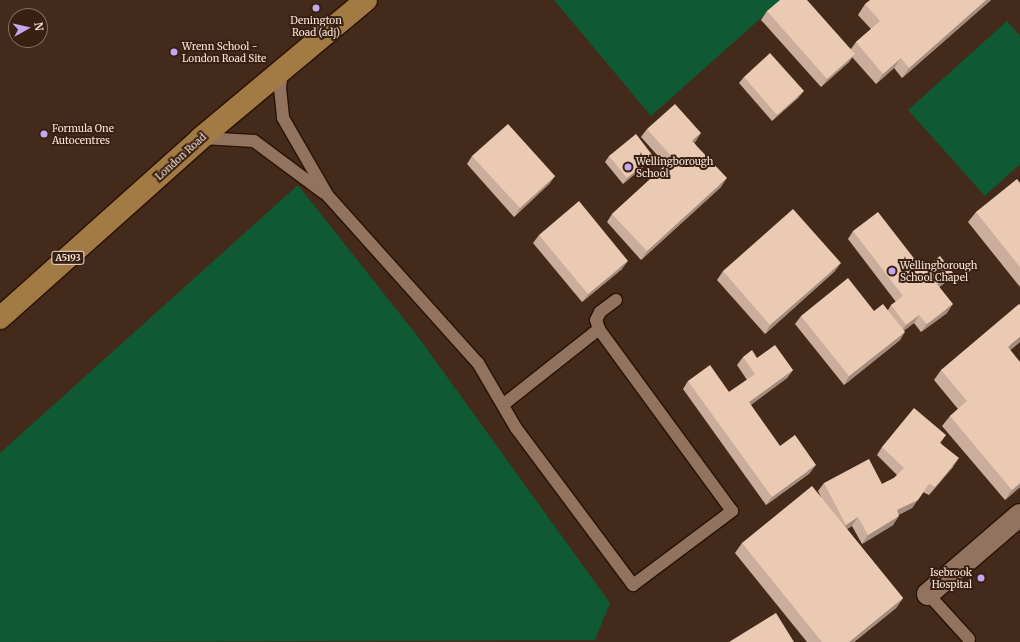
<!DOCTYPE html>
<style>
body{margin:0}
#map{position:relative;width:1020px;height:642px;overflow:hidden;background:#442a1a;font-family:Merriweather,serif}
div>[style]{position:absolute}
.green>*{inset:0;background:#0f5934}
.roads{filter:drop-shadow(1px 0 #2a1203) drop-shadow(-1px 0 #2a1203) drop-shadow(0 1px #2a1203) drop-shadow(0 -1px #2a1203)}
.service>*{height:12px;margin:-6px;padding:0 6px;transform-origin:6px;border-radius:6px;background:#917360}
.minor>*{height:22px;margin:-11px;padding:0 11px;transform-origin:11px;border-radius:11px;background:#917360}
.primary>*{height:22px;margin:-11px;padding:0 11px;transform-origin:11px;border-radius:11px;background:#a17a44}
.wall>*{inset:0;background:#caae9b}
.shaded-wall>*{inset:0;background:#a48d7e}
.building>*{inset:0;background:#ebcab4}
.dots>*{width:11px;height:11px;translate:-50% -50%;box-sizing:border-box;border:2px solid #392010;border-radius:50%}
span{translate:-50% -50%;white-space:nowrap;text-align:center;line-height:1.15;-webkit-text-stroke:4px #392010;paint-order:stroke}
.shield-label span{padding:1px 3px;background:#392010;border:1px solid;border-radius:3px;-webkit-text-stroke-width:0}
.shield-label{font-size:9px;color:#f7e6db;font-weight:700}
.poi-label{font-size:10px;color:#f7e6db}
.left{translate:0 -50%;text-align:left}
.right{translate:-100% -50%;text-align:right}
.street-label{font-size:10px;color:#f7e6db}
.north{position:absolute;left:8px;top:8px;width:40px;height:40px;box-sizing:border-box;background:#392010;border:1px solid #856f61;border-radius:50%;rotate:82deg;font-size:11px;font-weight:700;line-height:16px;text-align:center;color:#f7e6db}
.north::after{content:'';display:block;margin:auto;width:14px;height:18px;background:#c4a7f1;clip-path:polygon(50% 0,100% 100%,50% 72%,0 100%)}
</style>
<div id="map">
<div class="green">
<div style="clip-path:polygon(554px 0,781px 0,651px 116px)"></div>
<div style="clip-path:polygon(1007px 21px,1020px 36px,1020px 164px,985px 196px,908px 110px)"></div>
<div style="clip-path:polygon(298px 185px,419px 338px,610px 603px,595px 640px,0 642px,0 453px)"></div>
</div>
<div class="roads">
<div class="service">
<div style="left:282px;top:70px;width:18px;rotate:96deg"></div>
<div style="left:280px;top:88px;width:30px;rotate:84deg"></div>
<div style="left:283px;top:118px;width:90px;rotate:60deg"></div>
<div style="left:328px;top:196px;width:224px;rotate:48.1deg"></div>
<div style="left:478px;top:363px;width:75px;rotate:59.7deg"></div>
<div style="left:516px;top:428px;width:196px;rotate:53.3deg"></div>
<div style="left:633px;top:585px;width:124px;rotate:-36.8deg"></div>
<div style="left:732px;top:511px;width:225px;rotate:-126.2deg"></div>
<div style="left:599px;top:329px;width:9px;rotate:-108deg"></div>
<div style="left:596px;top:320px;width:9px;rotate:-63deg"></div>
<div style="left:600px;top:312px;width:20px;rotate:-37deg"></div>
<div style="left:202px;top:138px;width:52px;rotate:3.3deg"></div>
<div style="left:254px;top:141px;width:87px;rotate:36.6deg"></div>
<div style="left:504px;top:404px;width:121px;rotate:-38.3deg"></div>
<div style="left:928px;top:594px;width:61px;rotate:47.7deg"></div>
</div>
<div class="minor">
<div style="left:928px;top:594px;width:121px;rotate:-40.7deg"></div>
</div>
<div class="primary">
<div style="left:0;top:318px;width:270px;rotate:-41.8deg"></div>
<div style="left:201px;top:138px;width:215px;rotate:-39.9deg"></div>
</div>
</div>
<div class="wall">
<div style="clip-path:polygon(991px 0,902px 78px,894px 68px,876px 84px,852px 57px,849px 62px,821px 87px,761px 20px,767px 11px,851px 49px,856px 42px,871px 29px,858px 15px,865px 4px)"></div>
<div style="clip-path:polygon(744px 77px,799px 97px,772px 121px,739px 83px)"></div>
<div style="clip-path:polygon(647px 129px,696px 141px,694px 142px,721px 187px,641px 260px,607px 222px,612px 214px,666px 165px,641px 137px)"></div>
<div style="clip-path:polygon(472px 156px,555px 176px,549px 184px,514px 217px,467px 164px)"></div>
<div style="clip-path:polygon(609px 156px,649px 162px,623px 184px,605px 162px)"></div>
<div style="clip-path:polygon(1020px 183px,1020px 287px,968px 222px,976px 212px)"></div>
<div style="clip-path:polygon(853px 231px,923px 270px,947px 281px,939px 287px,947px 313px,921px 332px,914px 323px,904px 330px,900px 340px,844px 385px,795px 324px,801px 316px,888px 310px,891px 305px,896px 302px,848px 239px)"></div>
<div style="clip-path:polygon(539px 235px,622px 269px,582px 302px,533px 243px)"></div>
<div style="clip-path:polygon(723px 271px,835px 271px,765px 334px,717px 280px)"></div>
<div style="clip-path:polygon(1020px 342px,1010px 350px,1020px 487px,1005px 500px,942px 426px,950px 416px,958px 409px,934px 380px,941px 370px)"></div>
<div style="clip-path:polygon(743px 357px,757px 358px,793px 370px,787px 378px,750px 405px,780px 446px,810px 473px,766px 505px,683px 389px,688px 381px,729px 392px,747px 380px,737px 365px)"></div>
<div style="clip-path:polygon(941px 443px,953px 467px,929px 495px,923px 492px,912px 508px,898px 515px,893px 525px,862px 544px,852px 526px,847px 529px,903px 598px,896px 608px,854px 642px,807px 642px,735px 553px,742px 543px,821px 497px,818px 491px,824px 483px,882px 484px,894px 478px,897px 475px,877px 455px,882px 447px)"></div>
</div>
<div class="shaded-wall">
<div style="clip-path:polygon(986px 0,991px 0,902px 78px,909px 68px)"></div>
<div style="clip-path:polygon(855px 54px,849px 62px,821px 87px,827px 79px)"></div>
<div style="clip-path:polygon(901px 58px,894px 68px,876px 84px,883px 74px)"></div>
<div style="clip-path:polygon(804px 91px,799px 97px,772px 121px,777px 115px)"></div>
<div style="clip-path:polygon(701px 133px,696px 141px,687px 149px,692px 141px)"></div>
<div style="clip-path:polygon(653px 156px,649px 162px,623px 184px,627px 178px)"></div>
<div style="clip-path:polygon(555px 176px,549px 184px,514px 217px,520px 208px)"></div>
<div style="clip-path:polygon(727px 178px,721px 187px,641px 260px,647px 251px)"></div>
<div style="clip-path:polygon(628px 261px,622px 269px,582px 302px,588px 294px)"></div>
<div style="clip-path:polygon(841px 263px,835px 271px,765px 334px,770px 325px)"></div>
<div style="clip-path:polygon(953px 273px,947px 281px,932px 293px,937px 284px)"></div>
<div style="clip-path:polygon(953px 304px,947px 313px,921px 332px,927px 324px)"></div>
<div style="clip-path:polygon(919px 315px,914px 323px,900px 334px,906px 325px)"></div>
<div style="clip-path:polygon(905px 332px,900px 340px,844px 385px,849px 376px)"></div>
<div style="clip-path:polygon(1020px 337px,1020px 342px,1001px 358px,1008px 347px)"></div>
<div style="clip-path:polygon(793px 370px,787px 378px,743px 411px,749px 402px)"></div>
<div style="clip-path:polygon(959px 458px,953px 467px,929px 495px,935px 487px)"></div>
<div style="clip-path:polygon(816px 465px,810px 473px,766px 505px,772px 497px)"></div>
<div style="clip-path:polygon(1020px 483px,1020px 487px,1005px 500px,1012px 490px)"></div>
<div style="clip-path:polygon(929px 484px,912px 508px,891px 519px,897px 510px)"></div>
<div style="clip-path:polygon(899px 516px,893px 525px,862px 544px,868px 535px)"></div>
<div style="clip-path:polygon(858px 517px,852px 526px,840px 533px,846px 525px)"></div>
<div style="clip-path:polygon(903px 598px,896px 608px,854px 642px,849px 642px)"></div>
</div>
<div class="building">
<div style="clip-path:polygon(780px 0,807px 0,855px 54px,827px 79px,767px 11px)"></div>
<div style="clip-path:polygon(870px 0,986px 0,909px 68px,901px 58px,883px 74px,856px 42px,880px 21px,865px 4px)"></div>
<div style="clip-path:polygon(770px 53px,804px 91px,777px 115px,744px 77px)"></div>
<div style="clip-path:polygon(675px 104px,701px 133px,692px 141px,727px 178px,647px 251px,612px 214px,673px 158px,647px 129px)"></div>
<div style="clip-path:polygon(508px 124px,555px 176px,520px 208px,472px 156px)"></div>
<div style="clip-path:polygon(636px 134px,653px 156px,627px 178px,609px 156px)"></div>
<div style="clip-path:polygon(1017px 179px,1020px 183px,1020px 267px,976px 212px)"></div>
<div style="clip-path:polygon(579px 201px,628px 261px,588px 294px,539px 235px)"></div>
<div style="clip-path:polygon(793px 209px,841px 263px,770px 325px,723px 271px)"></div>
<div style="clip-path:polygon(878px 212px,923px 270px,940px 256px,953px 273px,937px 284px,953px 304px,927px 324px,919px 315px,906px 325px,891px 305px,903px 296px,853px 231px)"></div>
<div style="clip-path:polygon(848px 278px,874px 311px,883px 304px,905px 332px,849px 376px,801px 316px)"></div>
<div style="clip-path:polygon(1019px 304px,1020px 305px,1020px 337px,1008px 347px,1020px 362px,1020px 483px,1012px 490px,950px 416px,967px 401px,941px 370px)"></div>
<div style="clip-path:polygon(775px 345px,793px 370px,749px 402px,780px 446px,795px 435px,816px 465px,772px 497px,688px 381px,710px 365px,729px 392px,755px 374px,743px 357px,752px 350px,757px 358px)"></div>
<div style="clip-path:polygon(914px 408px,946px 435px,940px 443px,959px 458px,935px 487px,929px 484px,918px 500px,897px 510px,899px 516px,868px 535px,858px 517px,846px 525px,824px 483px,869px 459px,882px 484px,894px 478px,904px 468px,882px 447px)"></div>
<div style="clip-path:polygon(812px 486px,903px 598px,849px 642px,822px 642px,742px 543px)"></div>
<div style="clip-path:polygon(776px 613px,794px 642px,729px 642px)"></div>
</div>
<div class="dots">
<div style="left:316px;top:8px;background:#c4a7f1"></div>
<div style="left:174px;top:52px;background:#c4a7f1"></div>
<div style="left:44px;top:134px;background:#c4a7f1"></div>
<div style="left:628px;top:167px;background:#c4a7f1"></div>
<div style="left:892px;top:271px;background:#c4a7f1"></div>
<div style="left:981px;top:578px;background:#c4a7f1"></div>
</div>
<div class="shield-label">
<span style="left:68px;top:258px">A5193</span>
</div>
<div class="poi-label">
<span style="left:316px;top:26px">Denington<br>Road (adj)</span>
<span class="left" style="left:182px;top:52px">Wrenn School -<br>London Road Site</span>
<span class="left" style="left:52px;top:134px">Formula One<br>Autocentres</span>
<span class="left" style="left:636px;top:167px">Wellingborough<br>School</span>
<span class="left" style="left:900px;top:271px">Wellingborough<br>School Chapel</span>
<span class="right" style="left:972px;top:578px">Isebrook<br>Hospital</span>
</div>
<div class="street-label">
<span style="left:181px;top:157px;rotate:-42deg">London Road</span>
</div>
<div class="north">N</div>
</div>
